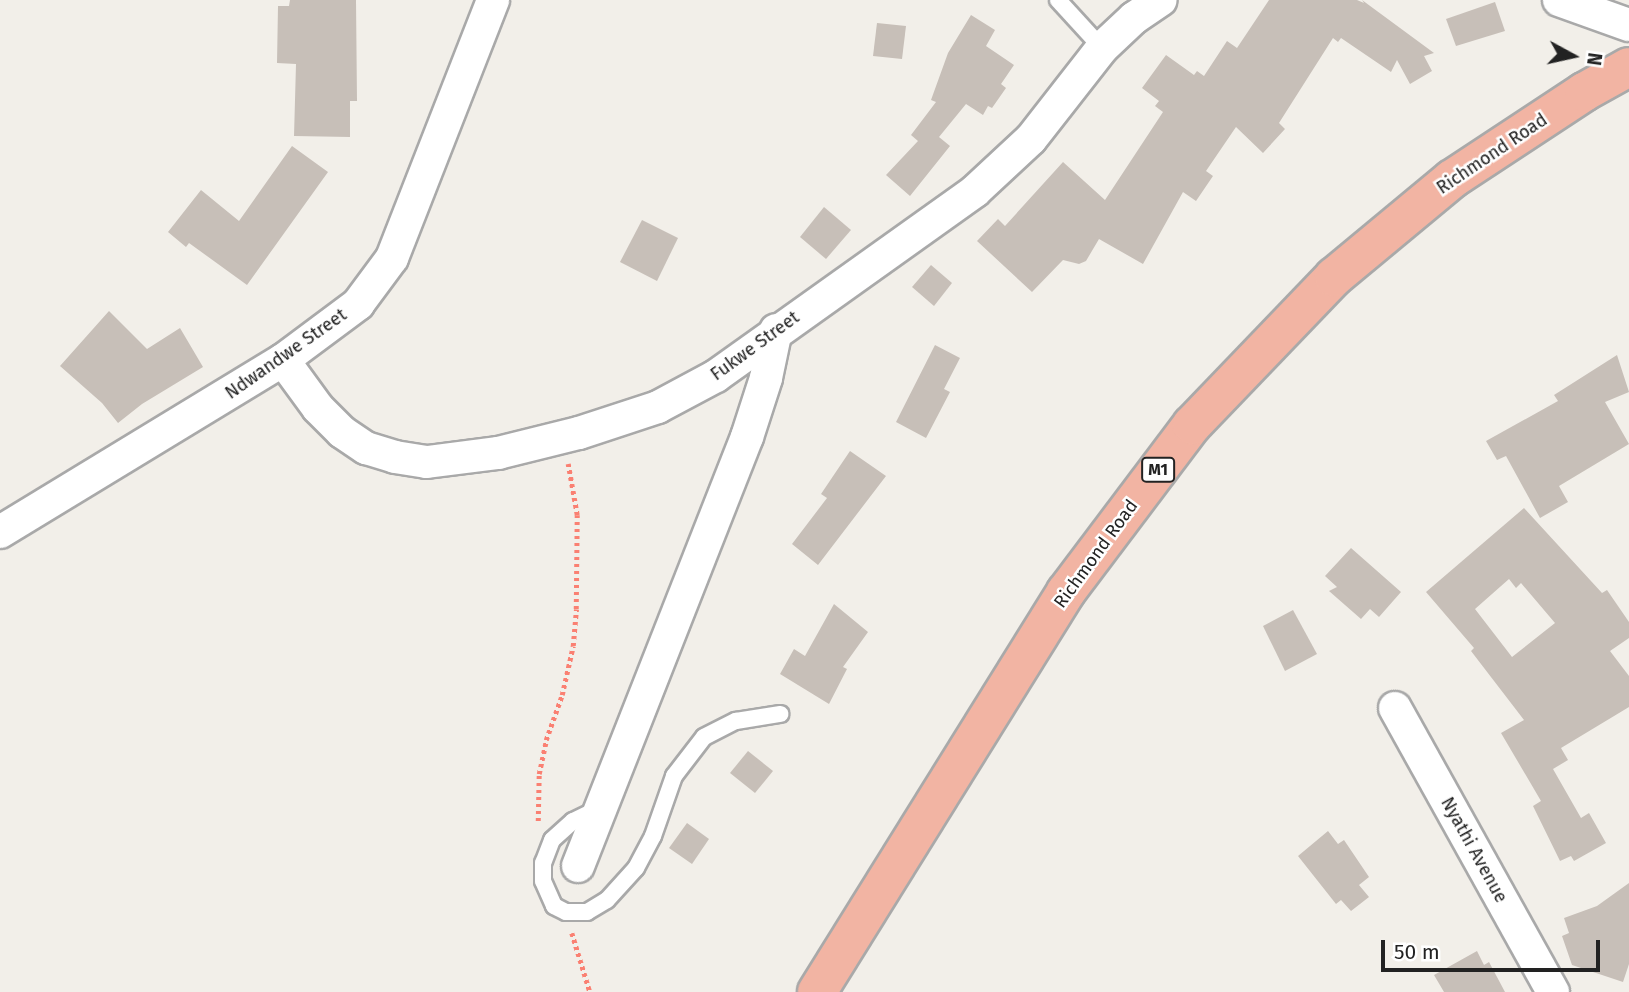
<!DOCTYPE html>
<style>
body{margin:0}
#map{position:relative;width:1629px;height:992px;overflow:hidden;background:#f2efe9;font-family:"Fira Sans",sans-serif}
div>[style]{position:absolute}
.building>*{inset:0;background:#c7bfb8}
.path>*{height:4.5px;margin-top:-2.25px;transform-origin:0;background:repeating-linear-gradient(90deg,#fa8072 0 3.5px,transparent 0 7px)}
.roads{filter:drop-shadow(2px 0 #a9a9a9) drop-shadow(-2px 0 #a9a9a9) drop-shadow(0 2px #a9a9a9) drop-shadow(0 -2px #a9a9a9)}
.service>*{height:16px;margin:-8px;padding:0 8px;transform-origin:8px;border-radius:8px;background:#fff}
.minor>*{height:32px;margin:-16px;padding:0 16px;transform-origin:16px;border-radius:16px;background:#fff}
.trunk>*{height:38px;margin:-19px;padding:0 19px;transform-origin:19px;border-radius:19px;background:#f2b4a3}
span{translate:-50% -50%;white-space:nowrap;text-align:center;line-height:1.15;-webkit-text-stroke:5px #fff;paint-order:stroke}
.shield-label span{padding:2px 5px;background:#fff;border:2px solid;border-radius:5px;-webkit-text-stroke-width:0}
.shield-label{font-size:16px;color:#222;font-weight:700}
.street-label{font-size:18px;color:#222}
.north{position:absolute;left:1538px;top:21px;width:70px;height:70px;-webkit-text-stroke:5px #fff;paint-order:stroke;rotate:98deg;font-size:19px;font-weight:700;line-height:28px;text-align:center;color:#222}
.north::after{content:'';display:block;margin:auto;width:24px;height:32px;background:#222;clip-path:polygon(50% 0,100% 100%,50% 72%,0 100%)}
.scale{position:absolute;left:1381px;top:940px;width:219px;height:32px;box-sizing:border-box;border:4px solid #222;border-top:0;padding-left:9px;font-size:21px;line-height:24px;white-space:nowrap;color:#222;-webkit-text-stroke:5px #fff;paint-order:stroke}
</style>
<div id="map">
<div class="building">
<div style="clip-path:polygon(290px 0,356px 0,357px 101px,350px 101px,350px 137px,294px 136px,296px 64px,277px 63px,278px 6px,289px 6px)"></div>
<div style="clip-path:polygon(1269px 0,1357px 0,1364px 3px,1362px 0,1434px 53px,1424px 56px,1432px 71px,1410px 84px,1397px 60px,1391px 72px,1341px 38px,1338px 42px,1333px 38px,1279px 123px,1285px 129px,1263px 153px,1236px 127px,1206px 171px,1213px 176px,1196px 201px,1183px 192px,1143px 264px,1099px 239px,1086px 261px,1079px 264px,1063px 260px,1032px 292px,977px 241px,998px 219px,1005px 226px,1063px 162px,1105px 200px,1163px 112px,1155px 106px,1159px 101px,1142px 88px,1166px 55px,1194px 75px,1197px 71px,1204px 76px,1227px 41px,1237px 48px)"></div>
<div style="clip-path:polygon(1495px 2px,1505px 31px,1456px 46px,1446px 19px)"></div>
<div style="clip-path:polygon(971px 15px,995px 30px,986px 46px,1014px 65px,1001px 84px,1006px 88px,992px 108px,988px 106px,983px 115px,966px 104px,939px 137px,950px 146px,910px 196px,886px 175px,918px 141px,911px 135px,936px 102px,931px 100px,948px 53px)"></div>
<div style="clip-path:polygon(877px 23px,906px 26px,902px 59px,873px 56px)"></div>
<div style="clip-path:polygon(292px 146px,328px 172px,247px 285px,189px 243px,186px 247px,168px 232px,201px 190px,239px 221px)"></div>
<div style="clip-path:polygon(824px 207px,851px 230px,826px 259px,800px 237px)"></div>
<div style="clip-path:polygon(642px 220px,678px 238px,657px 281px,620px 262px)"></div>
<div style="clip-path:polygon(931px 265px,952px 283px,934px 306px,912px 287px)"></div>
<div style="clip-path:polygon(109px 311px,147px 349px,180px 328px,203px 367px,142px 404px,118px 423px,102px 403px,60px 366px)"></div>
<div style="clip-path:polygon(935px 345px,960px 358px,944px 389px,950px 392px,926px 438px,896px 422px)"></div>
<div style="clip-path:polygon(1617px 355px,1629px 392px,1605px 402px,1629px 444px,1559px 486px,1568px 502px,1540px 518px,1506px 456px,1497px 460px,1486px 441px,1558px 401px,1554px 395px)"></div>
<div style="clip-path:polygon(850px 451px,886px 476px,818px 565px,792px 544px,827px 498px,821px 494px)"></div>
<div style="clip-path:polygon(evenodd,1524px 508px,1602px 593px,1607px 590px,1629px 622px,1629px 638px,1610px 651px,1629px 676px,1629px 707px,1561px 748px,1568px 760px,1553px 769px,1581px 818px,1589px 813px,1606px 843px,1574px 861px,1571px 856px,1560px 861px,1533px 806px,1541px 801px,1501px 733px,1524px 720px,1471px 651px,1474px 648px,1426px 592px,1524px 508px,1509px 579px,1516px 588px,1521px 583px,1555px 623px,1512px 657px,1475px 609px,1509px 579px)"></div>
<div style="clip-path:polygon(1351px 548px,1401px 592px,1379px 617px,1370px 609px,1361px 619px,1329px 591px,1337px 587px,1325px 576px)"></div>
<div style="clip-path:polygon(834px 604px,868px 632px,843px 667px,847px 669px,829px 704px,780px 674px,794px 649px,805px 656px)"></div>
<div style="clip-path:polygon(1293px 610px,1317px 654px,1285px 671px,1263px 626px)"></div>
<div style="clip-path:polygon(748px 751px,773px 771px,755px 793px,730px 773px)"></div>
<div style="clip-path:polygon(687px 823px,709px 839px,692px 864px,669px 848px)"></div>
<div style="clip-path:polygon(1328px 831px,1338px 844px,1344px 840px,1369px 877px,1359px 885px,1369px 897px,1351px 911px,1341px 900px,1336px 904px,1298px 856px)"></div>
<div style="clip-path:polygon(1629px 883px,1629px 964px,1623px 982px,1572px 965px,1562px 936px,1569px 933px,1564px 918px,1597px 906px)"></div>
<div style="clip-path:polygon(1477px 951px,1484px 965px,1489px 962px,1505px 992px,1444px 992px,1434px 975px)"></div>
</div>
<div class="path">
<div style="left:538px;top:821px;width:47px;rotate:-88.8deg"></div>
<div style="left:539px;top:774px;width:35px;rotate:-78deg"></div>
<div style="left:546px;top:740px;width:48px;rotate:-70.4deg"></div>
<div style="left:562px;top:695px;width:50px;rotate:-77.3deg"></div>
<div style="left:573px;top:646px;width:37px;rotate:-85deg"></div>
<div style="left:576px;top:609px;width:94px;rotate:-89.4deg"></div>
<div style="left:577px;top:515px;width:52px;rotate:-100deg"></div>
<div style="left:572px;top:933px;width:62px;rotate:73deg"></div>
</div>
<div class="roads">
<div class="service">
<div style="left:1058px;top:0;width:65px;rotate:47.5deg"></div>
<div style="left:598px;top:809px;width:28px;rotate:154deg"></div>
<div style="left:573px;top:821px;width:28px;rotate:138deg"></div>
<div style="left:552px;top:840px;width:25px;rotate:111deg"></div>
<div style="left:543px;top:863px;width:18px;rotate:90deg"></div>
<div style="left:543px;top:881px;width:27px;rotate:66deg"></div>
<div style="left:554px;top:906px;width:13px;rotate:27deg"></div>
<div style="left:566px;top:912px;width:21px"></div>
<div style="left:587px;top:912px;width:23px;rotate:-31deg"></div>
<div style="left:607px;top:900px;width:43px;rotate:-47.8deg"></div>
<div style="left:636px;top:868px;width:36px;rotate:-62deg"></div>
<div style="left:653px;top:836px;width:64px;rotate:-70.7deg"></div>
<div style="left:674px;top:776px;width:49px;rotate:-52.4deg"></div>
<div style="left:704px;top:737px;width:36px;rotate:-27deg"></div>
<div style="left:736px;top:721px;width:45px;rotate:-9deg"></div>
</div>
<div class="minor">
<div style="left:1559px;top:0;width:74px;rotate:19.7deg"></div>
<div style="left:283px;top:360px;width:59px;rotate:53.9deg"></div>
<div style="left:318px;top:408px;width:34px;rotate:45deg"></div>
<div style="left:342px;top:432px;width:29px;rotate:34deg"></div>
<div style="left:366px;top:448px;width:30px;rotate:17deg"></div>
<div style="left:395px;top:457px;width:32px;rotate:9deg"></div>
<div style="left:427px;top:462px;width:72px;rotate:-7.2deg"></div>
<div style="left:498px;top:453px;width:83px;rotate:-13.9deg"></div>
<div style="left:579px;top:433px;width:83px;rotate:-18.2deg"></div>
<div style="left:658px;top:407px;width:66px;rotate:-28.1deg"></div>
<div style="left:716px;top:376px;width:318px;rotate:-35.5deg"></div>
<div style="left:975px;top:191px;width:76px;rotate:-42.9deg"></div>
<div style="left:1031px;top:139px;width:115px;rotate:-52deg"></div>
<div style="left:1102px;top:48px;width:44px;rotate:-43.2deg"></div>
<div style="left:1134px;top:18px;width:32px;rotate:-34deg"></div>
<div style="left:0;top:532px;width:331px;rotate:-31.3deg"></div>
<div style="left:283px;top:360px;width:94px;rotate:-36.7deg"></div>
<div style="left:358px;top:304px;width:57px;rotate:-53.5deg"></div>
<div style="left:392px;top:258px;width:277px;rotate:-68.6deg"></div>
<div style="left:1395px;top:708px;width:325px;rotate:60.9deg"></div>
<div style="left:578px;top:866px;width:461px;rotate:-68.5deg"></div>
<div style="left:747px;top:437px;width:62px;rotate:-72.1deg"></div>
<div style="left:766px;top:378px;width:49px;rotate:-78.2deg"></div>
</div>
<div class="trunk">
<div style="left:817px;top:992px;width:471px;rotate:-58.1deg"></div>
<div style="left:1066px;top:592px;width:209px;rotate:-53deg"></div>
<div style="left:1192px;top:425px;width:205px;rotate:-46.2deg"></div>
<div style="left:1334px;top:277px;width:153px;rotate:-39.7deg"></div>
<div style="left:1452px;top:179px;width:158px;rotate:-33.4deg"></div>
<div style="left:1584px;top:92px;width:51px;rotate:-29.1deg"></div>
</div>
</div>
<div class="shield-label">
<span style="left:1158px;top:470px">M1</span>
</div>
<div class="street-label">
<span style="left:1492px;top:154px;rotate:-34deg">Richmond Road</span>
<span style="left:755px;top:346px;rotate:-36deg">Fukwe Street</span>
<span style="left:286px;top:354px;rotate:-35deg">Ndwandwe Street</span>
<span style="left:1096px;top:554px;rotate:-54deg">Richmond Road</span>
<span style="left:1474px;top:850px;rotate:61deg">Nyathi Avenue</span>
</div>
<div class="north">N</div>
<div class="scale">50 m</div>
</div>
